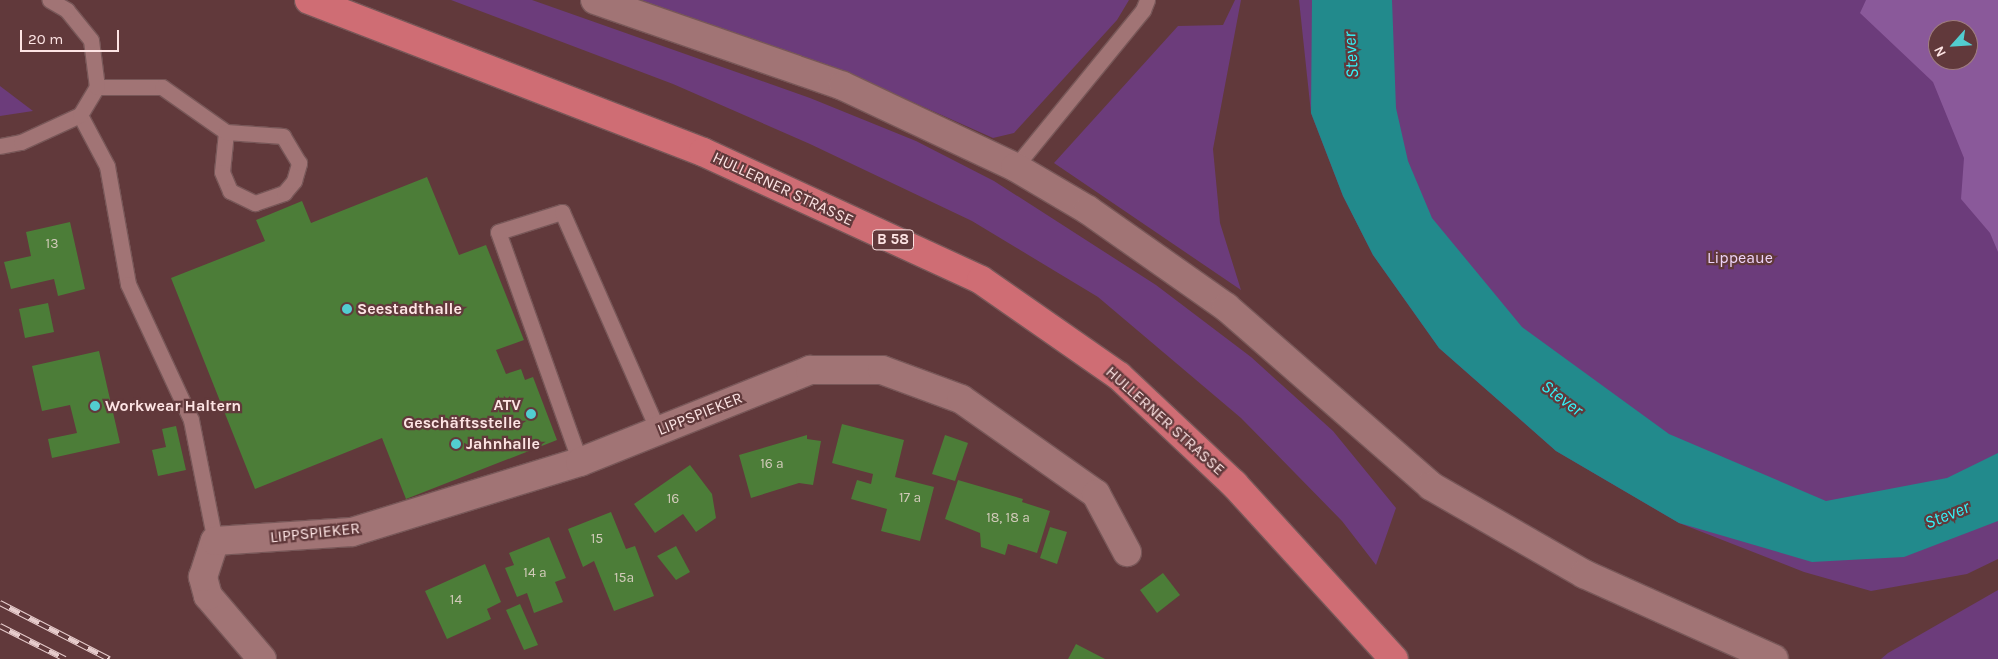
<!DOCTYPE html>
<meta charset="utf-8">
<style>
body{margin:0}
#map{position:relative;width:1998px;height:659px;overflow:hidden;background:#61393b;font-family:Karla,sans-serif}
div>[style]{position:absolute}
.green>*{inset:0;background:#6c3c7b}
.forest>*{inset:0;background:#8a599a}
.water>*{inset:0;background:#228a8c}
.building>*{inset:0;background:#4c7d38}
.roads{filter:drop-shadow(1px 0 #785758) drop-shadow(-1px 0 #785758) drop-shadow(0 1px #785758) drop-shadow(0 -1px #785758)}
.lane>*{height:15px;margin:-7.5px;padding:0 7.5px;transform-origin:7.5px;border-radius:7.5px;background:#a17475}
.street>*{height:28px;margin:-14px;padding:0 14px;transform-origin:14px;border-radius:14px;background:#a17475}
.primary>*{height:28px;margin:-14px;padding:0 14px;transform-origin:14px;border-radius:14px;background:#cf6d74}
.rail>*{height:5.5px;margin-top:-2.75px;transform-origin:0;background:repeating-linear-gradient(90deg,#61393b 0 11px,#e7cccc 0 22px);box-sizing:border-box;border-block:1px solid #e7cccc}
.dots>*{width:14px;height:14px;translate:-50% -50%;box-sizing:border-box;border:2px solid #61393b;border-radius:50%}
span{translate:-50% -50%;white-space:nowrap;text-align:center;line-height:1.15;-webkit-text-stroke:4.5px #61393b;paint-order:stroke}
.number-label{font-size:14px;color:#d1cab9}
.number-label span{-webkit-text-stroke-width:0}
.shield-label span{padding:1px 4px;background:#61393b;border:1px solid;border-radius:4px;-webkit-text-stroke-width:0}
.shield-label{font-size:15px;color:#fde4e4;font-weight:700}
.street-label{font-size:16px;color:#fde4e4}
.park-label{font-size:16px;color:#eed3f7}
.poi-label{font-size:16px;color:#fde4e4;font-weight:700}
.left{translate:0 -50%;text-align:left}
.right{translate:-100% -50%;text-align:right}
.water-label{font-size:18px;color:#32f4f9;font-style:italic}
.north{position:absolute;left:1928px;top:20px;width:50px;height:50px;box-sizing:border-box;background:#61393b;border:1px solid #9f7d7f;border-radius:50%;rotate:244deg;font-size:14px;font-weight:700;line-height:20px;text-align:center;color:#fde4e4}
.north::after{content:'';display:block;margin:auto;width:18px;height:22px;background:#52cdd0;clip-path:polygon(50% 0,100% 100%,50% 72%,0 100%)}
.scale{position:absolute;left:20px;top:30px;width:99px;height:22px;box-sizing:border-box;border:2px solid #fde4e4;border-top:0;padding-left:6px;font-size:15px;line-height:18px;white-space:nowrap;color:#fde4e4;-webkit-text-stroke:4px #61393b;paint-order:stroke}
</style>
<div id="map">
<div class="green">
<div style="clip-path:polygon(451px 0,532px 0,810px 98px,916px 141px,994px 181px,1156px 285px,1251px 357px,1333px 431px,1396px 508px,1376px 565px,1342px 521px,1241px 418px,1098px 297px,972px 221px,810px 144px,673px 84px)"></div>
<div style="clip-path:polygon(640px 0,1129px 0,1117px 20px,1014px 133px,993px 138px,852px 75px)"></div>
<div style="clip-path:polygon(1235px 0,1241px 0,1213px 149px,1220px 223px,1241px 290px,1054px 163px,1178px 26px,1223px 25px)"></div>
<div style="clip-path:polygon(evenodd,1299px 0,1998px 0,1998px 559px,1967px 574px,1871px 591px,1804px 572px,1679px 523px,1556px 451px,1439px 348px,1373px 255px,1343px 196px,1311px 113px,1299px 0,1938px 30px,1968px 30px,1968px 60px,1938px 60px,1938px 30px)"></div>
<div style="clip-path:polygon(0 86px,33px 111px,0 116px)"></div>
<div style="clip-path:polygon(1998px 590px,1998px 659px,1881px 659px,1888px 653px)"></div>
</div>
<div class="forest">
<div style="clip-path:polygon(evenodd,1866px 0,1998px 0,1998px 252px,1990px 233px,1961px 199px,1964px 158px,1933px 82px,1860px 13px,1866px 0,1938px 30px,1968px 30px,1968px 60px,1938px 60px,1938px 30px)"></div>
</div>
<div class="water">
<div style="clip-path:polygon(1312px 0,1392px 0,1396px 108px,1408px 161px,1432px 218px,1522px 327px,1669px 434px,1826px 501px,1947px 478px,1998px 453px,1998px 521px,1904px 557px,1812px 562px,1679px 523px,1556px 451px,1439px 348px,1373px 255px,1343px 196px,1311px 113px)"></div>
</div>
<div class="building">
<div style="clip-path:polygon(427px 177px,459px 255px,486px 245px,524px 340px,496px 350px,506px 374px,521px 369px,525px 380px,533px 377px,557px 440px,406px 499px,382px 438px,255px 489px,171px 278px,265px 241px,256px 220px,302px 201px,311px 223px)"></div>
<div style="clip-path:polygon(70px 222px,85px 289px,58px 296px,54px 279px,11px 289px,4px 262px,31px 256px,26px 232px)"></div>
<div style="clip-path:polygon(48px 303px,54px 332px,25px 338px,19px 309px)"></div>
<div style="clip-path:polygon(99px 351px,120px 443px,52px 458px,48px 439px,77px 433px,70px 405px,42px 411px,32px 366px)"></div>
<div style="clip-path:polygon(842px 424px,904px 440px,895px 477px,934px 487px,920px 541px,881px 531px,887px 509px,851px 499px,857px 480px,871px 484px,873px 474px,832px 463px)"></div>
<div style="clip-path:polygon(176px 426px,186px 470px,158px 476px,152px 450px,166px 447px,162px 429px)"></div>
<div style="clip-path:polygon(807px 435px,807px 439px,821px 441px,813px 485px,799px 483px,751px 498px,739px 455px)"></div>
<div style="clip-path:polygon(945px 435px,968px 443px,955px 481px,932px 474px)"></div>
<div style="clip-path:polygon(690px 465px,712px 494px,716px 518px,696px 532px,683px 514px,655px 533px,634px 504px)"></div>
<div style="clip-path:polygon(958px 480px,1023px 499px,1022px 502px,1050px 511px,1037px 553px,1008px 544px,1005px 555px,981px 547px,980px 533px,945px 519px)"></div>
<div style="clip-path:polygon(611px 512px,626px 549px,635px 546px,654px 596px,614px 611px,594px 561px,583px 567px,568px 529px)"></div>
<div style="clip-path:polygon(1050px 527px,1067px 532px,1057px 564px,1040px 558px)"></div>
<div style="clip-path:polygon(549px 537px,566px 578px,555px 582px,563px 602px,534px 613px,527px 593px,517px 597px,505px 568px,514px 565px,509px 553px)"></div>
<div style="clip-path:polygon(676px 546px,690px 572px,676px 580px,657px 556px)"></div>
<div style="clip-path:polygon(485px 564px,501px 602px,487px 609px,491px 619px,447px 639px,425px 591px)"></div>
<div style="clip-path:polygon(1163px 573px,1180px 595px,1157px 613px,1140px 590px)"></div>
<div style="clip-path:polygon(520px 604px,538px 645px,524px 650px,506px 610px)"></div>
<div style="clip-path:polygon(1076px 644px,1105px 659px,1068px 659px)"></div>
</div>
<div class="roads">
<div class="lane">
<div style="left:97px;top:87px;width:65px"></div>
<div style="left:162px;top:87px;width:78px;rotate:35.1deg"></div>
<div style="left:226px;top:132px;width:40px;rotate:95.7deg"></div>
<div style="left:222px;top:172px;width:21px;rotate:67deg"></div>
<div style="left:230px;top:191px;width:28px;rotate:26deg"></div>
<div style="left:255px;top:203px;width:31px;rotate:-19deg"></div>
<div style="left:284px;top:193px;width:16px;rotate:-50deg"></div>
<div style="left:294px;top:181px;width:19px;rotate:-74deg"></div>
<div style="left:299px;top:163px;width:31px;rotate:-121deg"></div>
<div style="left:283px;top:136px;width:57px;rotate:-176deg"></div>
<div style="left:80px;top:115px;width:58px;rotate:62.1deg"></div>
<div style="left:107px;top:166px;width:120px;rotate:79.9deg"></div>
<div style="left:128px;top:284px;width:150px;rotate:65.1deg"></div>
<div style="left:191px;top:420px;width:123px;rotate:78.8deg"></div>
<div style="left:0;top:146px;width:21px;rotate:-11deg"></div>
<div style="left:21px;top:142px;width:65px;rotate:-24.6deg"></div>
<div style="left:80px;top:115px;width:33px;rotate:-59deg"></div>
<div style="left:97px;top:87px;width:47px;rotate:-97.3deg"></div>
<div style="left:91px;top:40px;width:38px;rotate:-129deg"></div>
<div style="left:67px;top:10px;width:20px;rotate:-150deg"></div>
<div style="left:1015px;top:167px;width:203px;rotate:-50.8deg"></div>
<div style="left:1143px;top:10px;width:11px;rotate:-68deg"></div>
<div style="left:580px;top:462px;width:244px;rotate:-109.6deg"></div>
<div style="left:498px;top:232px;width:67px;rotate:-17.4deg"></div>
<div style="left:562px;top:212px;width:239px;rotate:66.3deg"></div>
</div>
<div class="street">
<div style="left:595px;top:0;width:262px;rotate:19.1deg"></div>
<div style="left:843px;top:86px;width:190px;rotate:25.2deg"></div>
<div style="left:1015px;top:167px;width:85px;rotate:30.5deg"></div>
<div style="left:1088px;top:210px;width:169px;rotate:35.1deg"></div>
<div style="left:1226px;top:307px;width:272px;rotate:41.1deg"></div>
<div style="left:1431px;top:486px;width:177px;rotate:29.9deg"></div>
<div style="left:1584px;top:574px;width:208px;rotate:24.1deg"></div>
<div style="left:262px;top:659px;width:83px;rotate:-130.6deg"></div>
<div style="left:208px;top:596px;width:20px;rotate:-105deg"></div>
<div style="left:203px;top:577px;width:38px;rotate:-72deg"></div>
<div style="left:215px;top:541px;width:137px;rotate:-3.8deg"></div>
<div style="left:352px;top:532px;width:239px;rotate:-17.1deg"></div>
<div style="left:580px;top:462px;width:248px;rotate:-21.8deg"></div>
<div style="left:810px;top:370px;width:72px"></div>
<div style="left:882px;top:370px;width:84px;rotate:20.2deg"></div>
<div style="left:961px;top:399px;width:165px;rotate:35.1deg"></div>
<div style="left:1096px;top:494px;width:66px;rotate:61.9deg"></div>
</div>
<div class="primary">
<div style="left:309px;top:0;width:422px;rotate:21.1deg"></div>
<div style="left:703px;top:152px;width:306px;rotate:24.7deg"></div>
<div style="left:981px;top:280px;width:168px;rotate:34.8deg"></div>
<div style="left:1119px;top:376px;width:158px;rotate:43.2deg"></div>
<div style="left:1234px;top:484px;width:237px;rotate:47.6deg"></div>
</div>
</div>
<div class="rail">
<div style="left:0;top:603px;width:123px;rotate:27.2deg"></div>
<div style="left:0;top:626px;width:73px;rotate:26.9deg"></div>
</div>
<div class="dots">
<div style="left:347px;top:309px;background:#52cdd0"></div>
<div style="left:95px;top:406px;background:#52cdd0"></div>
<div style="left:531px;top:414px;background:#52cdd0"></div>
<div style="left:456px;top:444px;background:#52cdd0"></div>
</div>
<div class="number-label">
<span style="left:52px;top:244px">13</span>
<span style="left:772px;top:464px">16 a</span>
<span style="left:910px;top:498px">17 a</span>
<span style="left:673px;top:499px">16</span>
<span style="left:1008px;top:518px">18, 18 a</span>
<span style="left:597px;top:539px">15</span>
<span style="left:535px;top:573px">14 a</span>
<span style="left:624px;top:578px">15a</span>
<span style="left:456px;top:600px">14</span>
</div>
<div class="shield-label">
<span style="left:893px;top:240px">B 58</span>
</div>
<div class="street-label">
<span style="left:783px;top:189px;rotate:25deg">HULLERNER STRASSE</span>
<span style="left:700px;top:414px;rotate:-22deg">LIPPSPIEKER</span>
<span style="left:1165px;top:421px;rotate:42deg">HULLERNER STRASSE</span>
<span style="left:315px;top:533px;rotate:-6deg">LIPPSPIEKER</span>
</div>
<div class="park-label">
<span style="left:1740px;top:258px">Lippeaue</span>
</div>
<div class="poi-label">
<span class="left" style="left:357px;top:309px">Seestadthalle</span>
<span class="right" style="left:521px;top:414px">ATV<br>Geschäftsstelle</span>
<span class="left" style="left:105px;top:406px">Workwear Haltern</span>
<span class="left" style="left:466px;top:444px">Jahnhalle</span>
</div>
<div class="water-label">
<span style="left:1351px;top:55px;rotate:-94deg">Stever</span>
<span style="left:1562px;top:398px;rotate:37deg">Stever</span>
<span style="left:1947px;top:515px;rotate:-22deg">Stever</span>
</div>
<div class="north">N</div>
<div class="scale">20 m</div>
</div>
